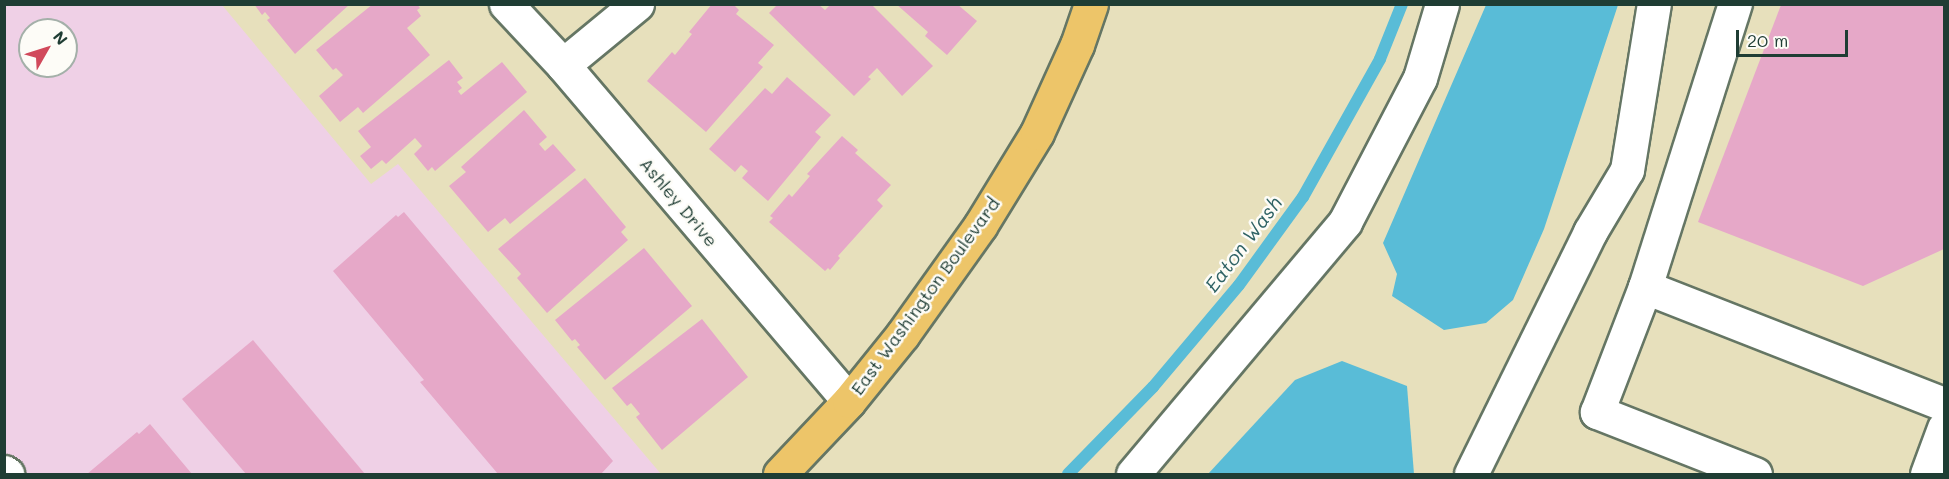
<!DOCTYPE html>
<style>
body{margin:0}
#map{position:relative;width:1949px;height:479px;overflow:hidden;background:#e7e0bc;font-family:Mali,sans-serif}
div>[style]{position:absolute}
.built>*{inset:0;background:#efd0e6}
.water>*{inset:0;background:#59bcd7}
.stream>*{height:12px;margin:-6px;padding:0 6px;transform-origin:6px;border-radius:6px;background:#59bcd7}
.building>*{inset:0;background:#e6a8c8}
.roads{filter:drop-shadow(2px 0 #657664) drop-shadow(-2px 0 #657664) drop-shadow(0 2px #657664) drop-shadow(0 -2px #657664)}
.minor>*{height:33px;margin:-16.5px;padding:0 16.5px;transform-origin:16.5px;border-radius:16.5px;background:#fff}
.major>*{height:33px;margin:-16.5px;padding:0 16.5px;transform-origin:16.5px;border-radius:16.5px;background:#edc569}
span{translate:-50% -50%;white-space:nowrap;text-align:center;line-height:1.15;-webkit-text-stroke:5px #fdfcf7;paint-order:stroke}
.street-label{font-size:18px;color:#1f3d34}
.water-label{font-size:20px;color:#306365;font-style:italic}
.frame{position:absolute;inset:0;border:6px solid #1f3d34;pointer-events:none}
.north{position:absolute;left:18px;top:18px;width:60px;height:60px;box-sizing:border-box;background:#fdfcf7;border:2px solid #a4b0a9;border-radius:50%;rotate:51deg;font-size:16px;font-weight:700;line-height:24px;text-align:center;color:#1f3d34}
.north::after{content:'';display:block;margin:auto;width:21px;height:27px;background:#d1495b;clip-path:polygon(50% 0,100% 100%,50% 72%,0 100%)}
.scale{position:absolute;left:1736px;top:30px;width:112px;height:27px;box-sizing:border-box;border:3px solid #1f3d34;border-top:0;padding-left:8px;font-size:18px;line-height:21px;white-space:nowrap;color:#1f3d34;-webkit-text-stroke:4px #fdfcf7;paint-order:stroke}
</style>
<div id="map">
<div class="built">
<div style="clip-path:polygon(evenodd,4px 5px,222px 5px,371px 184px,398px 164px,661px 474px,5px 474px,4px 5px,30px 30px,66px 30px,66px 66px,30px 66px,30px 30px)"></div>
</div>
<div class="water">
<div style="clip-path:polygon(1486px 5px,1618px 5px,1544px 229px,1513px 300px,1486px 323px,1444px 330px,1392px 296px,1397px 274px,1383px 243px)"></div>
<div style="clip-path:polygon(1342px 361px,1407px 386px,1414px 474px,1208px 474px,1295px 380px)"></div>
</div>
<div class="stream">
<div style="left:1068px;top:474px;width:122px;rotate:-45.7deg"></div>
<div style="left:1153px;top:387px;width:133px;rotate:-49.9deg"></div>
<div style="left:1239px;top:285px;width:109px;rotate:-54deg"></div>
<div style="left:1303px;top:197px;width:158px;rotate:-60.8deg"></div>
<div style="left:1380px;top:59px;width:59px;rotate:-68.2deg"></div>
</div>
<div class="building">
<div style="clip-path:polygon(254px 4px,350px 4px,295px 54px,267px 20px,270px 18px,265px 12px,262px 15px)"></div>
<div style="clip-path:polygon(373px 4px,417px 4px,420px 8px,417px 10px,421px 16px,407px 28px,430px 55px,363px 113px,358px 107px,340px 122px,319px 96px,343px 75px,336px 68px,333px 70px,316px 50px)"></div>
<div style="clip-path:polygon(712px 4px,733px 4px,739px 10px,736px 14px,774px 45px,758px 63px,763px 67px,706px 132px,647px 81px,672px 52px,675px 55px,692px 34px,689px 32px)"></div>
<div style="clip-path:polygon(831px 4px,871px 4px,933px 66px,902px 96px,877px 68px,868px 77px,871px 79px,854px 96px,769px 13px,777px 5px,819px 5px,825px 10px)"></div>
<div style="clip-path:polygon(896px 4px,957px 4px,977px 21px,947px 55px,925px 36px,928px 32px)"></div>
<div style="clip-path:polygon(1781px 5px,1944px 5px,1944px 249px,1863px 286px,1698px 222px)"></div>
<div style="clip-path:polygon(449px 60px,463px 78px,457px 82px,462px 88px,458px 91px,461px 95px,502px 62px,527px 92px,435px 171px,432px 167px,428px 171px,414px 154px,422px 146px,415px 138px,386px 164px,382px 160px,371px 169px,360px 156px,371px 147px,358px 131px)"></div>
<div style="clip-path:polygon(787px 77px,831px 115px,815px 132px,821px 137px,768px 201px,742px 178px,748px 171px,741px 165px,735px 172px,709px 149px,765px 88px,772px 94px)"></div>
<div style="clip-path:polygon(524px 110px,547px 137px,539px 144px,545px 151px,553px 144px,576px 170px,510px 224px,505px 218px,488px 232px,449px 186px,466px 172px,461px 167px)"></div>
<div style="clip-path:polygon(842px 136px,858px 150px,855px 153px,891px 185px,877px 200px,883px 206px,838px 256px,840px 258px,830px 270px,828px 268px,825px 271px,769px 222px,773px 218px,770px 216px,789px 194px,792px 197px,810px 176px,807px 174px)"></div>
<div style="clip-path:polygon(585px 178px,626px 227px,621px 232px,628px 240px,547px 313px,517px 278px,521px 274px,498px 249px)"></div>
<div style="clip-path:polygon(404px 212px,613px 461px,601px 474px,498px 474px,420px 382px,424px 380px,333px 271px,396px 215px,398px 217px)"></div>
<div style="clip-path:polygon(644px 248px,692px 306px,605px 380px,577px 347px,580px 345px,575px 339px,572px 341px,555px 320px)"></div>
<div style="clip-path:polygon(702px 319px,748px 377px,662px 450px,636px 417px,640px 414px,631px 403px,627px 406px,612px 388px)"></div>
<div style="clip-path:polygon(253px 340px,365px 474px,246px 474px,182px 399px)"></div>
<div style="clip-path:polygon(150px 424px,192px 474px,87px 474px,137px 432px,139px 434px)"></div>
</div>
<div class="roads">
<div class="minor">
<div style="left:506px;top:4px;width:83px;rotate:46.9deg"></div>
<div style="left:563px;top:65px;width:441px;rotate:49.6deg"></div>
<div style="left:563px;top:65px;width:96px;rotate:-39.5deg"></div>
<div style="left:1645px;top:287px;width:297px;rotate:-72.4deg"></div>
<div style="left:4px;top:472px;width:4px;rotate:34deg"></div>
<div style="left:1133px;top:474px;width:329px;rotate:-49.9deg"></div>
<div style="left:1345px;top:222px;width:162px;rotate:-62.5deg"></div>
<div style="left:1420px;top:78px;width:77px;rotate:-73.4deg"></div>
<div style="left:1471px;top:474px;width:270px;rotate:-63.8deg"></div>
<div style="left:1590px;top:232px;width:72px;rotate:-59.2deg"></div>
<div style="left:1627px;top:170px;width:168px;rotate:-80.8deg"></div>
<div style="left:1755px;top:474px;width:170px;rotate:-158.6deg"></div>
<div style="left:1597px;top:412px;width:134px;rotate:-69deg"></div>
<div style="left:1645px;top:287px;width:321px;rotate:21.4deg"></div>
<div style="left:1927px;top:474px;width:49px;rotate:-69.7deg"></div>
</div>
<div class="major">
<div style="left:780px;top:474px;width:100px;rotate:-46.6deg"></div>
<div style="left:849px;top:401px;width:86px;rotate:-51.1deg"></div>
<div style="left:903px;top:334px;width:133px;rotate:-54.5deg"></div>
<div style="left:980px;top:226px;width:109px;rotate:-58.5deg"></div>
<div style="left:1037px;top:133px;width:97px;rotate:-65.6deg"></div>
<div style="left:1077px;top:45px;width:43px;rotate:-71.1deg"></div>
</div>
</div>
<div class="street-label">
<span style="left:679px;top:202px;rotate:50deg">Ashley Drive</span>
<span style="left:925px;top:296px;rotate:-54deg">East Washington Boulevard</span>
</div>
<div class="water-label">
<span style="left:1243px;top:244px;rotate:-53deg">Eaton Wash</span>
</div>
<div class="frame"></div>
<div class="north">N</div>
<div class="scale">20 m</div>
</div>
